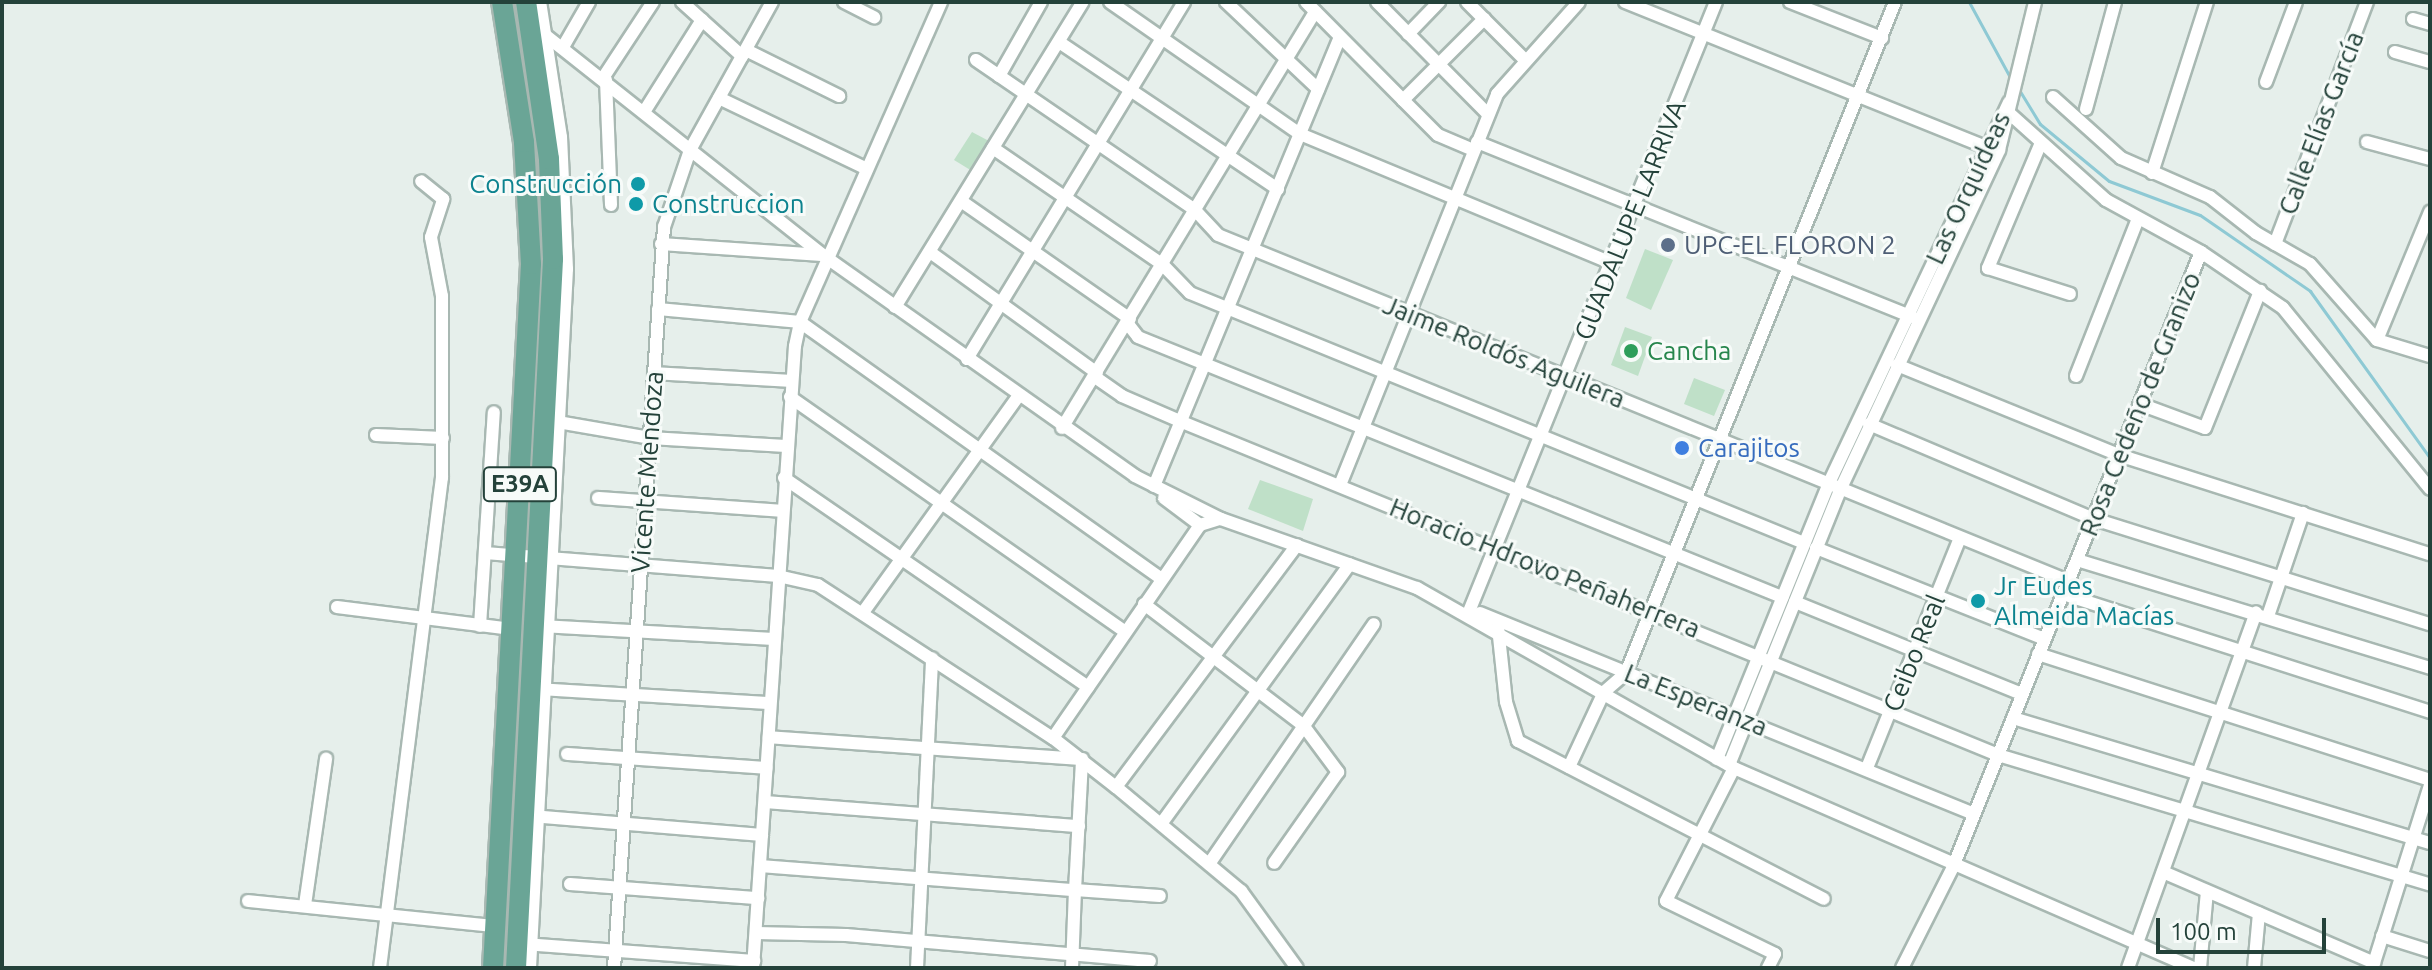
<!DOCTYPE html>
<meta charset="utf-8">
<style>
body{margin:0}
#map{position:relative;width:2432px;height:970px;overflow:hidden;background:#e6efeb;font-family:Ubuntu,sans-serif}
div>[style]{position:absolute}
.green>*{inset:0;background:#bfe0c8}
.stream>*{height:3px;margin:-1.5px;padding:0 1.5px;transform-origin:1.5px;border-radius:1.5px;background:#8ec9d4}
.roads{filter:drop-shadow(2px 0 #a8b8b2) drop-shadow(-2px 0 #a8b8b2) drop-shadow(0 2px #a8b8b2) drop-shadow(0 -2px #a8b8b2)}
.minor>*{height:12px;margin:-6px;padding:0 6px;transform-origin:6px;border-radius:6px;background:#fff}
.primary>*{height:20px;margin:-10px;padding:0 10px;transform-origin:10px;border-radius:10px;background:#6aa596}
.dots>*{width:22px;height:22px;translate:-50% -50%;box-sizing:border-box;border:4px solid #f7fbf9;border-radius:50%}
span{translate:-50% -50%;white-space:nowrap;text-align:center;line-height:1.15;-webkit-text-stroke:6px #f7fbf9;paint-order:stroke}
.shield-label span{padding:2px 6px;background:#f7fbf9;border:2px solid;border-radius:6px;-webkit-text-stroke-width:0}
.shield-label{font-size:24px;color:#24423a;font-weight:700}
.street-label{font-size:26px;color:#24423a}
.culture-label{font-size:26px;color:#0d838f}
.right{translate:-100% -50%;text-align:right}
.left{translate:0 -50%;text-align:left}
.service-label{font-size:26px;color:#4e5e75}
.leisure-label{font-size:26px;color:#27864d}
.shop-label{font-size:26px;color:#366cbe}
.frame{position:absolute;inset:0;border:4px solid #24423a;pointer-events:none}
.scale{position:absolute;left:2156px;top:918px;width:170px;height:36px;box-sizing:border-box;border:4px solid #24423a;border-top:0;padding-left:10px;font-size:24px;line-height:28px;white-space:nowrap;color:#24423a;-webkit-text-stroke:6px #f7fbf9;paint-order:stroke}
</style>
<div id="map">
<div class="green">
<div style="clip-path:polygon(972px 132px,989px 141px,972px 171px,954px 160px)"></div>
<div style="clip-path:polygon(1645px 249px,1673px 260px,1651px 310px,1626px 298px)"></div>
<div style="clip-path:polygon(1625px 327px,1652px 337px,1638px 376px,1611px 365px)"></div>
<div style="clip-path:polygon(1694px 378px,1725px 390px,1714px 416px,1684px 404px)"></div>
<div style="clip-path:polygon(1260px 480px,1313px 499px,1303px 531px,1248px 509px)"></div>
</div>
<div class="stream">
<div style="left:1969px;top:2px;width:88px;rotate:61.4deg"></div>
<div style="left:2018px;top:88px;width:42px;rotate:58.6deg"></div>
<div style="left:2040px;top:124px;width:89px;rotate:39.6deg"></div>
<div style="left:2109px;top:181px;width:97px;rotate:20.5deg"></div>
<div style="left:2200px;top:215px;width:134px;rotate:34.6deg"></div>
<div style="left:2310px;top:291px;width:206px;rotate:54.3deg"></div>
</div>
<div class="roads">
<div class="minor">
<div style="left:682px;top:2px;width:81px;rotate:42deg"></div>
<div style="left:844px;top:2px;width:34px;rotate:27deg"></div>
<div style="left:1110px;top:2px;width:231px;rotate:34.8deg"></div>
<div style="left:1300px;top:134px;width:338px;rotate:22.5deg"></div>
<div style="left:1226px;top:2px;width:127px;rotate:43.4deg"></div>
<div style="left:1306px;top:2px;width:138px;rotate:45.3deg"></div>
<div style="left:1403px;top:100px;width:115px;rotate:-45deg"></div>
<div style="left:1377px;top:2px;width:156px;rotate:45.3deg"></div>
<div style="left:1467px;top:2px;width:81px;rotate:45deg"></div>
<div style="left:1625px;top:2px;width:389px;rotate:21.9deg"></div>
<div style="left:1790px;top:2px;width:99px;rotate:21.4deg"></div>
<div style="left:2413px;top:19px;width:18px;rotate:16deg"></div>
<div style="left:530px;top:23px;width:374px;rotate:38.4deg"></div>
<div style="left:823px;top:255px;width:382px;rotate:35.3deg"></div>
<div style="left:1135px;top:476px;width:96px;rotate:26.6deg"></div>
<div style="left:1221px;top:519px;width:208px;rotate:19.4deg"></div>
<div style="left:1417px;top:588px;width:365px;rotate:29.6deg"></div>
<div style="left:1734px;top:768px;width:501px;rotate:23.54deg"></div>
<div style="left:1408px;top:34px;width:45px;rotate:-45.9deg"></div>
<div style="left:1059px;top:42px;width:264px;rotate:33.9deg"></div>
<div style="left:563px;top:47px;width:52px;rotate:-60deg"></div>
<div style="left:746px;top:50px;width:104px;rotate:26.3deg"></div>
<div style="left:2395px;top:52px;width:36px;rotate:16deg"></div>
<div style="left:976px;top:60px;width:264px;rotate:34.4deg"></div>
<div style="left:1194px;top:209px;width:35px;rotate:47deg"></div>
<div style="left:1218px;top:235px;width:918px;rotate:22.15deg"></div>
<div style="left:999px;top:76px;width:85px;rotate:-60.4deg"></div>
<div style="left:603px;top:78px;width:91px;rotate:-56.7deg"></div>
<div style="left:606px;top:80px;width:125px;rotate:87.7deg"></div>
<div style="left:2266px;top:82px;width:85px;rotate:-69.4deg"></div>
<div style="left:2053px;top:97px;width:91px;rotate:41.9deg"></div>
<div style="left:2121px;top:158px;width:97px;rotate:23.7deg"></div>
<div style="left:2210px;top:197px;width:58px;rotate:38deg"></div>
<div style="left:2256px;top:233px;width:62px;rotate:29.9deg"></div>
<div style="left:2310px;top:264px;width:101px;rotate:48.6deg"></div>
<div style="left:2377px;top:340px;width:55px;rotate:16.8deg"></div>
<div style="left:719px;top:98px;width:164px;rotate:25.6deg"></div>
<div style="left:1403px;top:100px;width:49px;rotate:45deg"></div>
<div style="left:1438px;top:135px;width:39px;rotate:23deg"></div>
<div style="left:2086px;top:109px;width:111px;rotate:-74.8deg"></div>
<div style="left:644px;top:112px;width:109px;rotate:-57.8deg"></div>
<div style="left:2009px;top:113px;width:130px;rotate:41.9deg"></div>
<div style="left:2106px;top:200px;width:108px;rotate:28.7deg"></div>
<div style="left:2201px;top:252px;width:99px;rotate:34.3deg"></div>
<div style="left:2283px;top:308px;width:233px;rotate:50.9deg"></div>
<div style="left:1477px;top:142px;width:469px;rotate:21.9deg"></div>
<div style="left:2367px;top:142px;width:65px;rotate:15.1deg"></div>
<div style="left:2040px;top:145px;width:134px;rotate:112.9deg"></div>
<div style="left:1988px;top:268px;width:86px;rotate:17.6deg"></div>
<div style="left:993px;top:148px;width:205px;rotate:34.5deg"></div>
<div style="left:1162px;top:264px;width:40px;rotate:46deg"></div>
<div style="left:1190px;top:293px;width:663px;rotate:22.15deg"></div>
<div style="left:2152px;top:173px;width:180px;rotate:-72.2deg"></div>
<div style="left:961px;top:201px;width:206px;rotate:34.9deg"></div>
<div style="left:661px;top:244px;width:161px;rotate:3.9deg"></div>
<div style="left:2275px;top:244px;width:259px;rotate:-69.2deg"></div>
<div style="left:930px;top:252px;width:206px;rotate:35.9deg"></div>
<div style="left:895px;top:307px;width:358px;rotate:-58.4deg"></div>
<div style="left:658px;top:309px;width:143px;rotate:5.2deg"></div>
<div style="left:800px;top:322px;width:444px;rotate:35.4deg"></div>
<div style="left:1128px;top:324px;width:16px;rotate:52deg"></div>
<div style="left:1138px;top:337px;width:695px;rotate:21.99deg"></div>
<div style="left:2377px;top:340px;width:139px;rotate:-67.5deg"></div>
<div style="left:967px;top:359px;width:418px;rotate:-58.7deg"></div>
<div style="left:1897px;top:365px;width:240px;rotate:22.1deg"></div>
<div style="left:2119px;top:455px;width:326px;rotate:17.7deg"></div>
<div style="left:654px;top:373px;width:137px;rotate:3.3deg"></div>
<div style="left:2076px;top:376px;width:169px;rotate:-68.5deg"></div>
<div style="left:1095px;top:377px;width:33px;rotate:35deg"></div>
<div style="left:1122px;top:396px;width:65px;rotate:23.4deg"></div>
<div style="left:1182px;top:422px;width:881px;rotate:22.2deg"></div>
<div style="left:1998px;top:755px;width:451px;rotate:16.7deg"></div>
<div style="left:790px;top:397px;width:409px;rotate:35deg"></div>
<div style="left:2140px;top:404px;width:69px;rotate:20.3deg"></div>
<div style="left:2205px;top:428px;width:148px;rotate:-68.1deg"></div>
<div style="left:552px;top:421px;width:99px;rotate:9.8deg"></div>
<div style="left:650px;top:438px;width:136px;rotate:3.4deg"></div>
<div style="left:1869px;top:424px;width:244px;rotate:22.9deg"></div>
<div style="left:2094px;top:519px;width:352px;rotate:17.4deg"></div>
<div style="left:1062px;top:428px;width:487px;rotate:-58.7deg"></div>
<div style="left:376px;top:435px;width:67px;rotate:2.6deg"></div>
<div style="left:784px;top:478px;width:369px;rotate:34.5deg"></div>
<div style="left:1340px;top:485px;width:421px;rotate:-68.1deg"></div>
<div style="left:1497px;top:94px;width:123px;rotate:-48.3deg"></div>
<div style="left:1154px;top:486px;width:485px;rotate:-67.5deg"></div>
<div style="left:598px;top:498px;width:184px;rotate:4deg"></div>
<div style="left:1164px;top:498px;width:45px;rotate:36.9deg"></div>
<div style="left:1816px;top:548px;width:246px;rotate:21.7deg"></div>
<div style="left:485px;top:553px;width:294px;rotate:4.5deg"></div>
<div style="left:778px;top:576px;width:41px;rotate:12.7deg"></div>
<div style="left:818px;top:585px;width:280px;rotate:33.1deg"></div>
<div style="left:1053px;top:738px;width:80px;rotate:37.9deg"></div>
<div style="left:1116px;top:787px;width:163px;rotate:39.8deg"></div>
<div style="left:1241px;top:891px;width:95px;rotate:54deg"></div>
<div style="left:2077px;top:560px;width:369px;rotate:17deg"></div>
<div style="left:2063px;top:594px;width:386px;rotate:17.8deg"></div>
<div style="left:1795px;top:602px;width:245px;rotate:22.1deg"></div>
<div style="left:1144px;top:604px;width:200px;rotate:37.3deg"></div>
<div style="left:1303px;top:725px;width:59px;rotate:53.3deg"></div>
<div style="left:1338px;top:772px;width:111px;rotate:125.1deg"></div>
<div style="left:337px;top:607px;width:176px;rotate:7.2deg"></div>
<div style="left:864px;top:611px;width:264px;rotate:-54.3deg"></div>
<div style="left:1480px;top:613px;width:533px;rotate:22.14deg"></div>
<div style="left:1468px;top:614px;width:660px;rotate:-67.94deg"></div>
<div style="left:2268px;top:616px;width:109px;rotate:-71.2deg"></div>
<div style="left:480px;top:626px;width:214px;rotate:-86.3deg"></div>
<div style="left:541px;top:626px;width:233px;rotate:3.2deg"></div>
<div style="left:1498px;top:627px;width:75px;rotate:83.9deg"></div>
<div style="left:1506px;top:702px;width:41px;rotate:72.9deg"></div>
<div style="left:1518px;top:741px;width:344px;rotate:27.3deg"></div>
<div style="left:2038px;top:654px;width:412px;rotate:17.8deg"></div>
<div style="left:538px;top:689px;width:232px;rotate:3.5deg"></div>
<div style="left:2013px;top:718px;width:435px;rotate:16.7deg"></div>
<div style="left:1053px;top:738px;width:259px;rotate:-55.4deg"></div>
<div style="left:1200px;top:525px;width:21px;rotate:-17deg"></div>
<div style="left:567px;top:754px;width:200px;rotate:4deg"></div>
<div style="left:1717px;top:759px;width:298px;rotate:-67.9deg"></div>
<div style="left:1829px;top:483px;width:421px;rotate:-64.7deg"></div>
<div style="left:1729px;top:765px;width:299px;rotate:-68deg"></div>
<div style="left:1841px;top:488px;width:373px;rotate:-64.9deg"></div>
<div style="left:1999px;top:150px;width:152px;rotate:-76.3deg"></div>
<div style="left:1569px;top:767px;width:83px;rotate:-65deg"></div>
<div style="left:1604px;top:692px;width:29px;rotate:-41deg"></div>
<div style="left:1626px;top:673px;width:723px;rotate:-68.15deg"></div>
<div style="left:1734px;top:768px;width:149px;rotate:117.1deg"></div>
<div style="left:1666px;top:901px;width:121px;rotate:25.9deg"></div>
<div style="left:1775px;top:954px;width:16px;rotate:117deg"></div>
<div style="left:1867px;top:768px;width:248px;rotate:-68deg"></div>
<div style="left:1116px;top:787px;width:302px;rotate:-53.2deg"></div>
<div style="left:765px;top:802px;width:315px;rotate:4.4deg"></div>
<div style="left:531px;top:816px;width:232px;rotate:4.7deg"></div>
<div style="left:1161px;top:824px;width:321px;rotate:-54deg"></div>
<div style="left:1209px;top:864px;width:291px;rotate:-55.5deg"></div>
<div style="left:760px;top:866px;width:316px;rotate:4.4deg"></div>
<div style="left:1075px;top:890px;width:131px;rotate:-86.9deg"></div>
<div style="left:1082px;top:759px;width:314px;rotate:-176deg"></div>
<div style="left:2163px;top:872px;width:230px;rotate:23.3deg"></div>
<div style="left:2374px;top:963px;width:187px;rotate:-72.5deg"></div>
<div style="left:570px;top:884px;width:189px;rotate:4.3deg"></div>
<div style="left:248px;top:901px;width:248px;rotate:5.8deg"></div>
<div style="left:305px;top:905px;width:148px;rotate:-81.8deg"></div>
<div style="left:756px;top:933px;width:90px;rotate:1.3deg"></div>
<div style="left:846px;top:935px;width:305px;rotate:4.9deg"></div>
<div style="left:2382px;top:936px;width:50px;rotate:17.4deg"></div>
<div style="left:524px;top:944px;width:231px;rotate:4.2deg"></div>
<div style="left:380px;top:968px;width:494px;rotate:-82.8deg"></div>
<div style="left:442px;top:478px;width:182px;rotate:-90deg"></div>
<div style="left:442px;top:296px;width:60px;rotate:-100.6deg"></div>
<div style="left:431px;top:237px;width:40px;rotate:-72deg"></div>
<div style="left:443px;top:199px;width:28px;rotate:-141deg"></div>
<div style="left:530px;top:968px;width:700px;rotate:-86.97deg"></div>
<div style="left:567px;top:269px;width:132px;rotate:-92.6deg"></div>
<div style="left:561px;top:137px;width:137px;rotate:-98.8deg"></div>
<div style="left:614px;top:968px;width:743px;rotate:-86.14deg"></div>
<div style="left:664px;top:227px;width:81px;rotate:-71.3deg"></div>
<div style="left:690px;top:150px;width:169px;rotate:-61deg"></div>
<div style="left:753px;top:968px;width:623px;rotate:-86.14deg"></div>
<div style="left:795px;top:346px;width:25px;rotate:-78deg"></div>
<div style="left:800px;top:322px;width:350px;rotate:-66.2deg"></div>
<div style="left:917px;top:968px;width:310px;rotate:-87.2deg"></div>
<div style="left:1072px;top:968px;width:78px;rotate:-87.8deg"></div>
<div style="left:1075px;top:890px;width:85px;rotate:4deg"></div>
<div style="left:1902px;top:968px;width:113px;rotate:-63.2deg"></div>
<div style="left:1953px;top:867px;width:663px;rotate:-68.04deg"></div>
<div style="left:2128px;top:968px;width:378px;rotate:-70.2deg"></div>
<div style="left:2200px;top:968px;width:77px;rotate:-84.8deg"></div>
<div style="left:2254px;top:968px;width:55px;rotate:-84.8deg"></div>
</div>
<div class="primary">
<div style="left:493px;top:968px;width:705px;rotate:-86.91deg"></div>
<div style="left:531px;top:264px;width:122px;rotate:-93.3deg"></div>
<div style="left:524px;top:142px;width:142px;rotate:-98.9deg"></div>
<div style="left:516px;top:968px;width:710px;rotate:-87.01deg"></div>
<div style="left:553px;top:259px;width:100px;rotate:-92.3deg"></div>
<div style="left:549px;top:159px;width:159px;rotate:-98.3deg"></div>
</div>
</div>
<div class="dots">
<div style="left:638px;top:184px;background:#0f9aa8"></div>
<div style="left:636px;top:204px;background:#0f9aa8"></div>
<div style="left:1668px;top:245px;background:#5c6f8a"></div>
<div style="left:1631px;top:351px;background:#2e9e5b"></div>
<div style="left:1682px;top:448px;background:#3f7fe0"></div>
<div style="left:1978px;top:601px;background:#0f9aa8"></div>
</div>
<div class="shield-label">
<span style="left:520px;top:484px">E39A</span>
</div>
<div class="street-label">
<span style="left:2321px;top:123px;rotate:-69deg">Calle Elías García</span>
<span style="left:1968px;top:188px;rotate:-65deg">Las Orquídeas</span>
<span style="left:1630px;top:220px;rotate:-68deg">GUADALUPE LARRIVA</span>
<span style="left:1504px;top:352px;rotate:22deg">Jaime Roldós Aguilera</span>
<span style="left:2140px;top:404px;rotate:-68deg">Rosa Cedeño de Granizo</span>
<span style="left:647px;top:472px;rotate:-86deg">Vicente Mendoza</span>
<span style="left:1545px;top:568px;rotate:22deg">Horacio Hdrovo Peñaherrera</span>
<span style="left:1914px;top:653px;rotate:-68deg">Ceibo Real</span>
<span style="left:1696px;top:700px;rotate:22deg">La Esperanza</span>
</div>
<div class="culture-label">
<span class="right" style="left:622px;top:184px">Construcción</span>
<span class="left" style="left:652px;top:204px">Construccion</span>
<span class="left" style="left:1994px;top:601px">Jr Eudes<br>Almeida Macías</span>
</div>
<div class="service-label">
<span class="left" style="left:1684px;top:245px">UPC-EL FLORON 2</span>
</div>
<div class="leisure-label">
<span class="left" style="left:1647px;top:351px">Cancha</span>
</div>
<div class="shop-label">
<span class="left" style="left:1698px;top:448px">Carajitos</span>
</div>
<div class="frame"></div>
<div class="scale">100 m</div>
</div>
